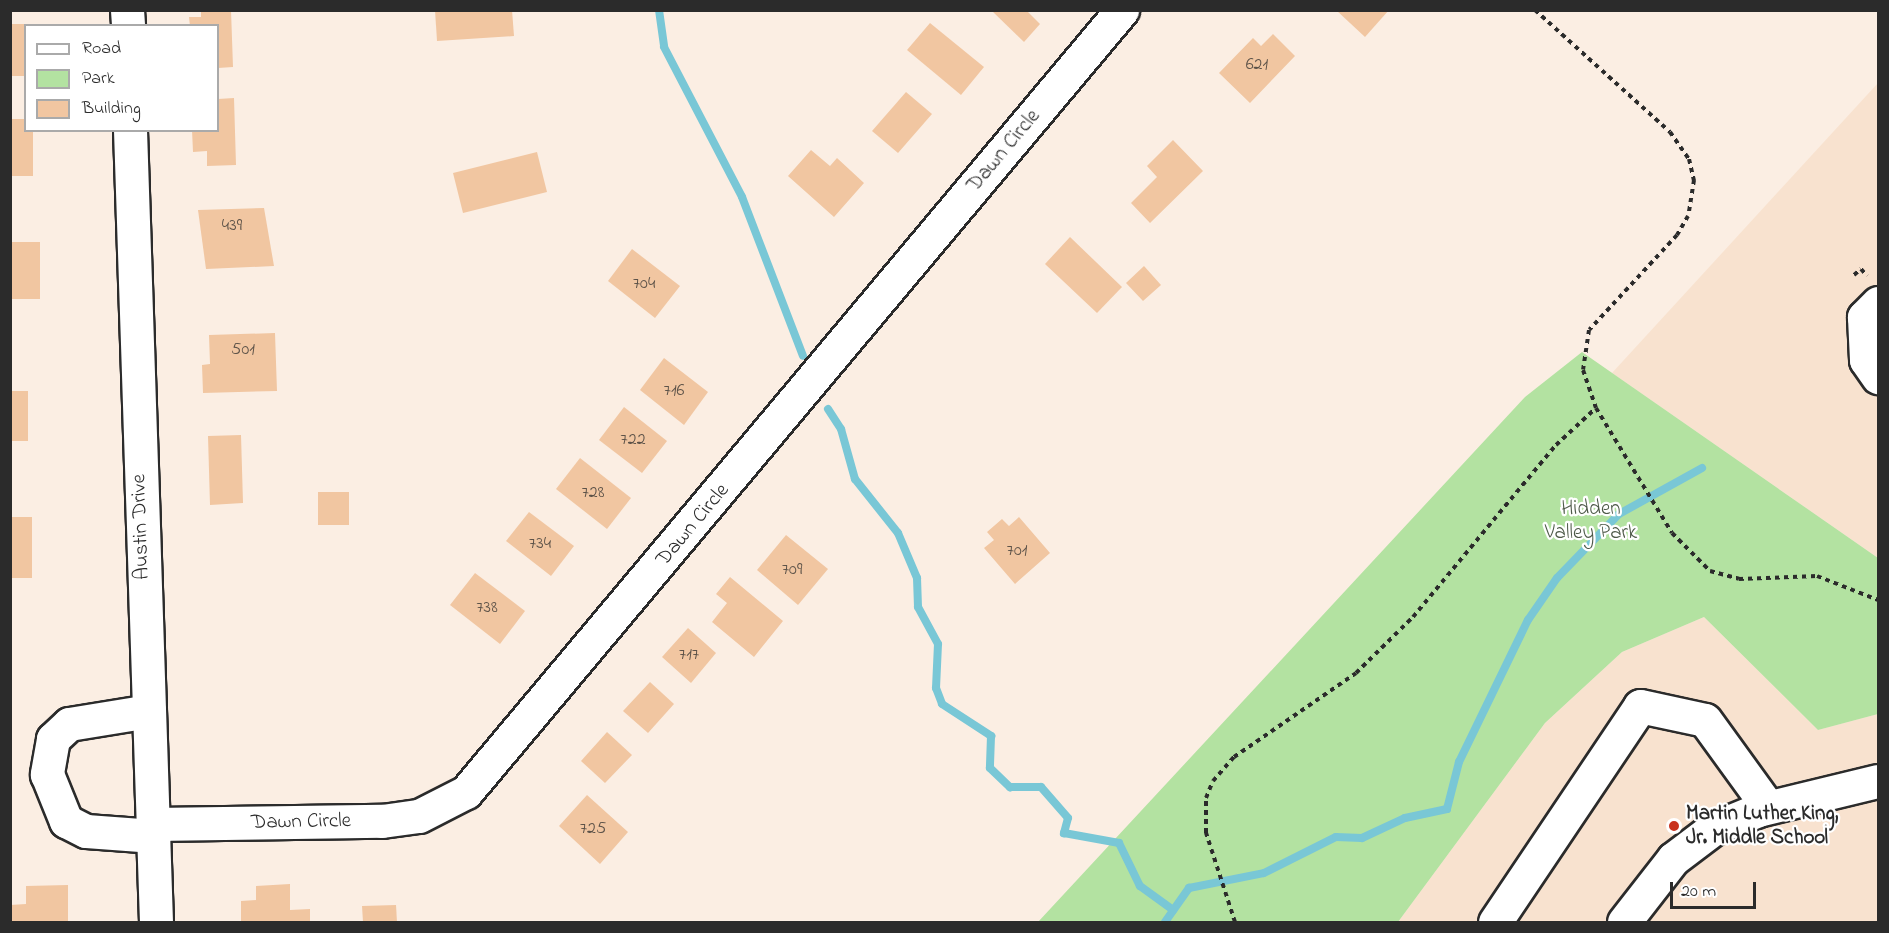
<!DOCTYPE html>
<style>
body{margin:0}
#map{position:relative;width:1889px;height:933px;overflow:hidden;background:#fbeee3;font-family:"Indie Flower",sans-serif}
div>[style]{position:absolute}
.built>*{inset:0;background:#f8e2cf}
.green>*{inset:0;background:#b3e2a1}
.stream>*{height:8px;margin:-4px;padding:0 4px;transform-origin:4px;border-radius:4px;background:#79c7d6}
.building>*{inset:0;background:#f1c6a1}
.path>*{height:4px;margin-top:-2px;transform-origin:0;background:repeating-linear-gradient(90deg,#2b2b2b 0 4.5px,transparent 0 9px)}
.roads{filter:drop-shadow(2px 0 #2b2b2b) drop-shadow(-2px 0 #2b2b2b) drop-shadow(0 2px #2b2b2b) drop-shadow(0 -2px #2b2b2b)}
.minor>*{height:33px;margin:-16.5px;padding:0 16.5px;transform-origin:16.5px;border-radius:16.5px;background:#fff}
.dots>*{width:16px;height:16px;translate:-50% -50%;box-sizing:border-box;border:3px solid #fff;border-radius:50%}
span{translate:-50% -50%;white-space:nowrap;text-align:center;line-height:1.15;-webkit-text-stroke:4.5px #fff;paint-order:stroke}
.number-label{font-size:18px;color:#5c5248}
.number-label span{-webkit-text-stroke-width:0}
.street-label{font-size:21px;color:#2b2b2b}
.park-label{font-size:21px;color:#4d5948}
.poi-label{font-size:21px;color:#2b2b2b;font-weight:700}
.left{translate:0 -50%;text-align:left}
.frame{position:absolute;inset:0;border:12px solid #2b2b2b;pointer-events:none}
.legend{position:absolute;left:24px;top:24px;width:195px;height:108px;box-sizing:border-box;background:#fff;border:2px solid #aaa;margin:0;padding:8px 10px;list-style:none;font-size:18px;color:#2b2b2b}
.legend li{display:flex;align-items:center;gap:12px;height:30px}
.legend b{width:30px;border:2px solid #aaa}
.scale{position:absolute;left:1670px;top:882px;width:86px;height:27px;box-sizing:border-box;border:3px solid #2b2b2b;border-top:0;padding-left:8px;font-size:18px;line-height:21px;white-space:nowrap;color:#2b2b2b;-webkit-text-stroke:4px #fff;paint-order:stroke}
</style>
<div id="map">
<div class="built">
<div style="clip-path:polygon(1878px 83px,1878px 558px,1612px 373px)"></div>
<div style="clip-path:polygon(1704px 617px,1818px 730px,1878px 714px,1878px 922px,1398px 922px,1545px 723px,1622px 652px)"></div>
</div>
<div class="green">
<div style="clip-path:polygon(1582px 352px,1878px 558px,1878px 714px,1818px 730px,1704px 617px,1622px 652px,1545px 723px,1398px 922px,1038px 922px,1525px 397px)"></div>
</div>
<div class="stream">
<div style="left:659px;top:10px;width:37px;rotate:82deg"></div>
<div style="left:664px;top:47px;width:169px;rotate:62.5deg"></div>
<div style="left:742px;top:197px;width:170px;rotate:69deg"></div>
<div style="left:828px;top:409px;width:24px;rotate:57deg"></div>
<div style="left:841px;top:429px;width:52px;rotate:74.4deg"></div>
<div style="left:855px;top:479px;width:69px;rotate:51.5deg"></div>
<div style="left:898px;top:533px;width:49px;rotate:67.1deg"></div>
<div style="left:917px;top:578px;width:29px;rotate:88deg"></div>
<div style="left:918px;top:607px;width:42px;rotate:61.6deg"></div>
<div style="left:938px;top:644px;width:44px;rotate:92.6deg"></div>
<div style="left:936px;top:688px;width:17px;rotate:69deg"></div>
<div style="left:942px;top:704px;width:59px;rotate:33.1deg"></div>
<div style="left:991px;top:736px;width:32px;rotate:92deg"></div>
<div style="left:990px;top:768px;width:28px;rotate:44deg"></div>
<div style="left:1010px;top:787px;width:31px"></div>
<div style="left:1041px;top:787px;width:41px;rotate:48.9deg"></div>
<div style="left:1068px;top:818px;width:16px;rotate:105deg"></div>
<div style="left:1064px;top:833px;width:56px;rotate:10.3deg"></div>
<div style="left:1119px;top:843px;width:48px;rotate:64deg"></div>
<div style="left:1140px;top:886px;width:41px;rotate:36deg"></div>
<div style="left:1165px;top:922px;width:42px;rotate:-54.8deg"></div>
<div style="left:1189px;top:888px;width:76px;rotate:-11.3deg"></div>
<div style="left:1264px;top:873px;width:80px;rotate:-26.6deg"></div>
<div style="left:1336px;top:837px;width:26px;rotate:2deg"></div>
<div style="left:1362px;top:838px;width:47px;rotate:-24.9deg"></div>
<div style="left:1405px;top:818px;width:43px;rotate:-12.1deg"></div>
<div style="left:1447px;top:809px;width:49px;rotate:-75.7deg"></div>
<div style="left:1459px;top:762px;width:158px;rotate:-64.1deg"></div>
<div style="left:1528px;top:620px;width:51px;rotate:-55.4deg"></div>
<div style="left:1557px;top:578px;width:89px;rotate:-45.9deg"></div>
<div style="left:1619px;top:514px;width:95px;rotate:-29deg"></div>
</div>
<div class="building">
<div style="clip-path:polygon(201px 10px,231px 10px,233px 67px,218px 68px,218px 26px,190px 26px,189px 17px,201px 17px)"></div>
<div style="clip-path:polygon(435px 10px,512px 10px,514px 36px,437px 41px)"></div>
<div style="clip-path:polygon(991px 10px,1026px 10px,1040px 24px,1024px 42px)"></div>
<div style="clip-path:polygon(1336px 10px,1389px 10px,1365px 37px)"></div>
<div style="clip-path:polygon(930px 23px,984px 67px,961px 95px,907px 50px)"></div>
<div style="clip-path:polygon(10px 24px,26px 24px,26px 76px,10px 76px)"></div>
<div style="clip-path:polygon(1273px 34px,1295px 56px,1250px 103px,1219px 73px,1253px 38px,1261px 46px)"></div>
<div style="clip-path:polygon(906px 92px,932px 114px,898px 153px,872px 131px)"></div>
<div style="clip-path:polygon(234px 98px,236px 165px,207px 166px,207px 151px,193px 152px,192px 130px,218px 130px,218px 99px)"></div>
<div style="clip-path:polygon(10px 119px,26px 119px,26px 130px,33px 130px,33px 176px,10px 176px)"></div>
<div style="clip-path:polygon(1173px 140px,1203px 171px,1150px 223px,1131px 203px,1157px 177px,1147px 166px)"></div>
<div style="clip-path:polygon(811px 150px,830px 166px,837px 158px,864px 183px,834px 217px,788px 176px)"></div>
<div style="clip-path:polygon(537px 152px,547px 192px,463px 213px,453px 173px)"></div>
<div style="clip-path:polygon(264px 208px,274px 266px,206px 269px,198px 210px)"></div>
<div style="clip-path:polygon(1070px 237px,1122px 287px,1097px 313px,1045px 264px)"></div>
<div style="clip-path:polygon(10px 242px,40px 242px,40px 299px,10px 299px)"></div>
<div style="clip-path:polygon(632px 249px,680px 286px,655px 318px,608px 281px)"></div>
<div style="clip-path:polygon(1144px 266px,1161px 285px,1143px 301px,1126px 283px)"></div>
<div style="clip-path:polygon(275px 333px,277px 391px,203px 393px,202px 365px,210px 364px,209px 335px)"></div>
<div style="clip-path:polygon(664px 358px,708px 392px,684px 425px,640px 390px)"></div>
<div style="clip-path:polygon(10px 391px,28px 391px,28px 441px,10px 441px)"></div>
<div style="clip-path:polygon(624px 407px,667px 441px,642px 473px,599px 440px)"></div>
<div style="clip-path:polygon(241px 435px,243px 503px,210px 505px,208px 436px)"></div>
<div style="clip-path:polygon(580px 458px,631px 498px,607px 529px,556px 489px)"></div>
<div style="clip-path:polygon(318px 492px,349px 492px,349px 525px,318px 525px)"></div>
<div style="clip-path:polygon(529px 512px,574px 546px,551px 576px,506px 541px)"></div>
<div style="clip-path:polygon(10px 517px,32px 517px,32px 578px,10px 578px)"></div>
<div style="clip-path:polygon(1019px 517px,1050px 553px,1015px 584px,984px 548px,994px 540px,987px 532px,1002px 519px,1009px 526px)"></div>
<div style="clip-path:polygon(786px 535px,828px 569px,798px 605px,757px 570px)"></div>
<div style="clip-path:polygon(475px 573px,525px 611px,500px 644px,450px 605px)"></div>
<div style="clip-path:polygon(730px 577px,783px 621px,754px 657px,712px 622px,727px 603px,716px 594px)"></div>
<div style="clip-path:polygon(688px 628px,716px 653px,691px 683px,662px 657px)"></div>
<div style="clip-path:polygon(650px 682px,674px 704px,648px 733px,623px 711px)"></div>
<div style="clip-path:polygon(607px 732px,632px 755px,605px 783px,581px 761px)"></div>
<div style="clip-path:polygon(587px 795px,628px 832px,600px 864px,559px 826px)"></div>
<div style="clip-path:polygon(290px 884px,290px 910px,310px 909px,310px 922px,241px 922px,241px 901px,256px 900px,256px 886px)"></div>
<div style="clip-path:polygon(68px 885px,68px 922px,10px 922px,10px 905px,26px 904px,26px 886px)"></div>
<div style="clip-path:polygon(396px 905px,397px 922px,363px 922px,362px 906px)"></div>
</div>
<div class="path">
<div style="left:1535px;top:10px;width:182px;rotate:42.1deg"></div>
<div style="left:1670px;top:132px;width:33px;rotate:55deg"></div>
<div style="left:1689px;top:159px;width:22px;rotate:77deg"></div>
<div style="left:1694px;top:180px;width:36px;rotate:99deg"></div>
<div style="left:1688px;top:216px;width:22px;rotate:120deg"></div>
<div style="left:1677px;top:235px;width:129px;rotate:132.8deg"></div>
<div style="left:1589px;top:330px;width:40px;rotate:98.5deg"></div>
<div style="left:1583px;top:370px;width:40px;rotate:71.1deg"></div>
<div style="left:1596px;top:408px;width:146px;rotate:58.7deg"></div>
<div style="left:1672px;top:533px;width:54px;rotate:45deg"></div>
<div style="left:1710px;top:571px;width:30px;rotate:15deg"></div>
<div style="left:1739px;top:579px;width:78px;rotate:-2.2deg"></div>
<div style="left:1817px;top:576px;width:66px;rotate:21.5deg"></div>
<div style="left:1854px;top:275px;width:9px;rotate:-41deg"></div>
<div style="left:1861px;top:269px;width:9px;rotate:49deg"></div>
<div style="left:1235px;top:922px;width:94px;rotate:-108deg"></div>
<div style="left:1206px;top:833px;width:35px;rotate:-90deg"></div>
<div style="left:1206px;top:798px;width:18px;rotate:-68deg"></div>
<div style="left:1213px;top:781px;width:32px;rotate:-49deg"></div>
<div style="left:1234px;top:757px;width:148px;rotate:-34.5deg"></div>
<div style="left:1356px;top:673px;width:80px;rotate:-44.5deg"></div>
<div style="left:1413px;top:617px;width:224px;rotate:-50.3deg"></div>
<div style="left:1556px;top:445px;width:54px;rotate:-42.8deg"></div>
</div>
<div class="roads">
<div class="minor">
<div style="left:127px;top:10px;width:16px;rotate:86deg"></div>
<div style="left:130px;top:130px;width:792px;rotate:88.12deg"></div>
<div style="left:1878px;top:303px;width:20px;rotate:135deg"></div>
<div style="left:1864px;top:317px;width:43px;rotate:87.3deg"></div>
<div style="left:1866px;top:360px;width:21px;rotate:55deg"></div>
<div style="left:149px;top:711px;width:81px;rotate:170.8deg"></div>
<div style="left:69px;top:724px;width:22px;rotate:137deg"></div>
<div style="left:53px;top:739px;width:36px;rotate:100deg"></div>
<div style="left:47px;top:774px;width:51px;rotate:68deg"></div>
<div style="left:66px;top:821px;width:22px;rotate:27deg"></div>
<div style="left:86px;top:831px;width:68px;rotate:4.2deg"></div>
<div style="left:154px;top:824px;width:228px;rotate:-0.8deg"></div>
<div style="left:382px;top:821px;width:37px;rotate:-8deg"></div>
<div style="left:419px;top:816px;width:53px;rotate:-27.1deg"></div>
<div style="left:466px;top:792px;width:1021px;rotate:-50.01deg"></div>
<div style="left:1495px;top:922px;width:260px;rotate:-56.1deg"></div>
<div style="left:1640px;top:706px;width:66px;rotate:12.2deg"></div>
<div style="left:1705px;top:720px;width:107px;rotate:54.1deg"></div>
<div style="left:1624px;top:922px;width:80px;rotate:-52.1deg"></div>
<div style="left:1673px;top:859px;width:51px;rotate:-37.1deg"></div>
<div style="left:1714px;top:828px;width:48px;rotate:-22.2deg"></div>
<div style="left:1758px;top:810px;width:123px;rotate:-13.6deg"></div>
</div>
</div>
<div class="dots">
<div style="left:1674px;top:826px;background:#c8321e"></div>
</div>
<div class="number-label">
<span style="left:1257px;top:65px">621</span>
<span style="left:232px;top:226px">439</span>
<span style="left:644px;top:284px">704</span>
<span style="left:243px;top:350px">501</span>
<span style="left:674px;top:391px">716</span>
<span style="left:633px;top:440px">722</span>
<span style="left:593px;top:493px">728</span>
<span style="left:540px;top:544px">734</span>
<span style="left:1017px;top:551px">701</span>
<span style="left:792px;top:570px">709</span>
<span style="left:487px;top:608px">738</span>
<span style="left:689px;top:655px">717</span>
<span style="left:593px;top:829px">725</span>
</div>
<div class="street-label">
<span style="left:1004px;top:151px;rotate:-50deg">Dawn Circle</span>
<span style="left:693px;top:525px;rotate:-50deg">Dawn Circle</span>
<span style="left:141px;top:527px;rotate:-92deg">Austin Drive</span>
<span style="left:301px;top:822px;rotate:-1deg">Dawn Circle</span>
</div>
<div class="park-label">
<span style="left:1591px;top:521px">Hidden<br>Valley Park</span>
</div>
<div class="poi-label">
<span class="left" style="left:1686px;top:826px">Martin Luther King,<br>Jr. Middle School</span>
</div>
<div class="frame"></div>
<ul class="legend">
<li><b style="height:8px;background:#fff"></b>Road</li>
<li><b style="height:16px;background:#b3e2a1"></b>Park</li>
<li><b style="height:16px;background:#f1c6a1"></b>Building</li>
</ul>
<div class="scale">20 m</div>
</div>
